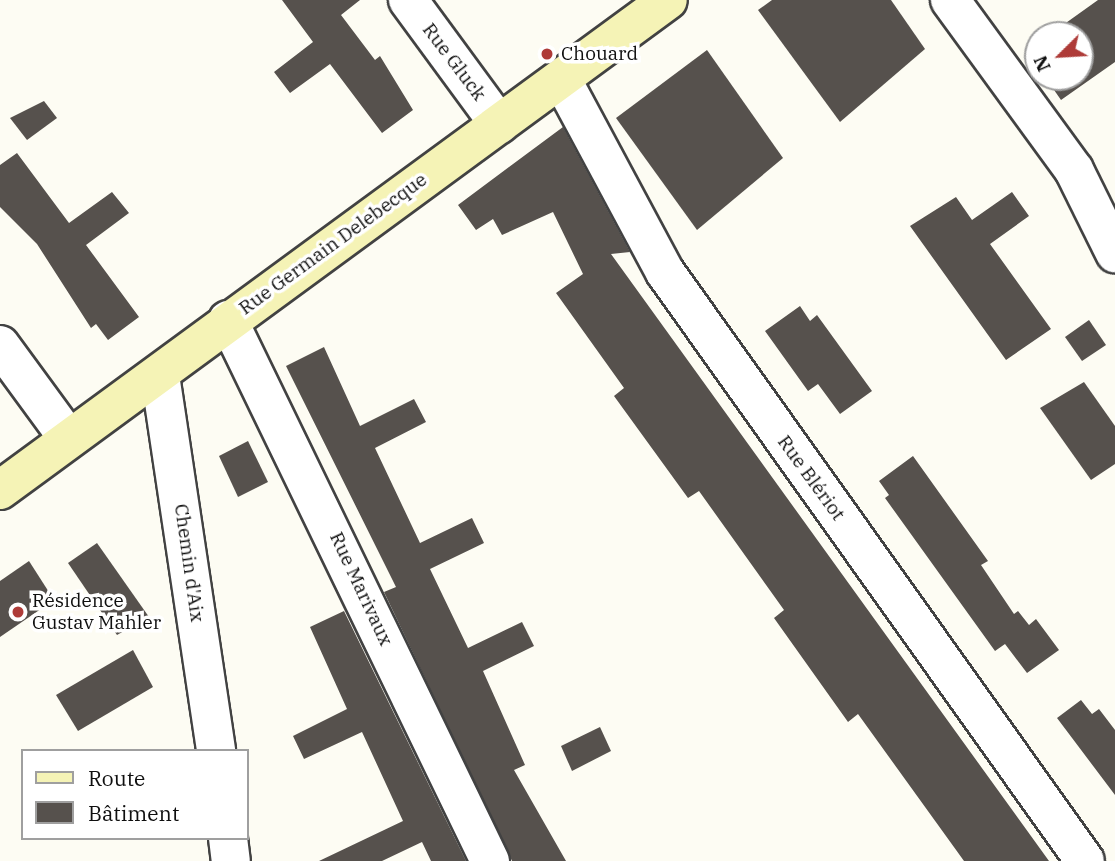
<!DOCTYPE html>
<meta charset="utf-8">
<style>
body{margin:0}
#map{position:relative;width:1115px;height:861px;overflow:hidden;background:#fdfcf3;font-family:"IBM Plex Serif",serif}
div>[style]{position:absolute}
.building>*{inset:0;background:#56514d}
.roads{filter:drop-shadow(2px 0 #424242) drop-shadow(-2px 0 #424242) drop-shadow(0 2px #424242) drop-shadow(0 -2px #424242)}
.street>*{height:38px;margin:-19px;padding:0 19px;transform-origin:19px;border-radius:19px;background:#fff}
.secondary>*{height:38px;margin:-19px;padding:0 19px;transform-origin:19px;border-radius:19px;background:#f5f3b6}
.dots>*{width:19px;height:19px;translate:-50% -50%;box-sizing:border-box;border:4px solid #fff;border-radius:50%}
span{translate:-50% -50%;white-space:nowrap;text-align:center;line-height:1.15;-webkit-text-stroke:7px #fff;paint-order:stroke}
.poi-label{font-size:19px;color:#0f0f0f}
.left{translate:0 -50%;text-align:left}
.street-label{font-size:19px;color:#0f0f0f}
.legend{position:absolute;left:21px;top:749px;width:228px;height:91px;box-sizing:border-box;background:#fff;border:2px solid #9f9f9f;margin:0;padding:9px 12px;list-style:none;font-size:21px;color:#0f0f0f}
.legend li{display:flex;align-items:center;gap:14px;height:35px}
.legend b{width:35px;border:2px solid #9f9f9f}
.north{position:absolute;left:1024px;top:21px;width:70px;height:70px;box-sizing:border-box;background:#fff;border:2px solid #9f9f9f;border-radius:50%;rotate:246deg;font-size:19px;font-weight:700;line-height:28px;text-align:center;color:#0f0f0f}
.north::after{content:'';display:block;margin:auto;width:24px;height:32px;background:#ae3b38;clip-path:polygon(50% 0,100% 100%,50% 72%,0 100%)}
</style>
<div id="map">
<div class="building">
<div style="clip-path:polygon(282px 0,360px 0,341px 15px,375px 60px,380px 56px,413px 110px,382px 133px,330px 64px,290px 93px,274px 72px,313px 42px)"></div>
<div style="clip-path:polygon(772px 0,891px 0,925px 49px,840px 122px,758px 10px)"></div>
<div style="clip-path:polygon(1098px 0,1115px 0,1115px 62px,1061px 100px,1045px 77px,1080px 77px,1080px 35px,1049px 35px)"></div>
<div style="clip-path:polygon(1038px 42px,1038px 67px,1027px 51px)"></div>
<div style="clip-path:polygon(707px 50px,783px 158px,697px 230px,616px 118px)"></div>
<div style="clip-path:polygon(44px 101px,57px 118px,27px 140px,10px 118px)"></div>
<div style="clip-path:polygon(563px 127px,630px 252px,611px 254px,1049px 861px,964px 861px,858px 714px,848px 722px,774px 618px,784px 610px,699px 491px,688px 498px,614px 396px,624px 388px,556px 293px,583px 274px,553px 212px,502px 235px,493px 219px,476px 230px,458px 205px)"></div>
<div style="clip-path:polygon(17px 153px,69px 223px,112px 192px,129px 213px,86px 245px,139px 317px,108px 340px,96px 324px,91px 328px,37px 244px,0 207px,0 165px)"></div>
<div style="clip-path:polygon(1012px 192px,1029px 216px,990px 244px,1051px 329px,1006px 360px,910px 226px,956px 197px,972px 220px)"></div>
<div style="clip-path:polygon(800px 306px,810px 321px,817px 315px,872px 391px,840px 414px,818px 384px,808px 391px,765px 331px)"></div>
<div style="clip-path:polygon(1089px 320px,1106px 345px,1082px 361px,1065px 337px)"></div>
<div style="clip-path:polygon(324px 347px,360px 426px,414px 399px,426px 422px,375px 448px,420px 543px,472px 518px,484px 543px,430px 569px,468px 648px,522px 622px,534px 646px,483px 671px,525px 765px,514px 770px,566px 861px,512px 861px,384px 592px,396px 587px,286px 366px)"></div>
<div style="clip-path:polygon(1084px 382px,1115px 426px,1115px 464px,1091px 480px,1040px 408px)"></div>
<div style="clip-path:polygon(248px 441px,268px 482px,238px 497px,219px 456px)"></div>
<div style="clip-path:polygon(913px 456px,988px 561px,981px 565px,1014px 614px,1018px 611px,1029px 625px,1036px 619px,1059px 650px,1027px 673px,1005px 644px,995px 651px,885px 498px,889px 495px,879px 481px)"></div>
<div style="clip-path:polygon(97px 543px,149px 617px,117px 635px,68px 563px)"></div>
<div style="clip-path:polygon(29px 561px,54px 600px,0 637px,0 581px)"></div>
<div style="clip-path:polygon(344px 611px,466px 861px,431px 861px,422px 842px,382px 861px,319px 861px,403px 821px,362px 732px,304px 759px,293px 736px,347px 709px,310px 627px)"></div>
<div style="clip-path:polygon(133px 650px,153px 687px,78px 731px,56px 695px)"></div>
<div style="clip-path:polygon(1081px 700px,1092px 714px,1099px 709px,1115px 730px,1115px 795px,1057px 718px)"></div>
<div style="clip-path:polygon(600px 727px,611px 751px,572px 771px,561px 746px)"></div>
</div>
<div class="roads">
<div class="street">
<div style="left:408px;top:0;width:154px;rotate:53.7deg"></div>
<div style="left:950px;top:0;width:210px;rotate:53.9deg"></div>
<div style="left:1074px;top:170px;width:93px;rotate:63.7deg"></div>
<div style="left:562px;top:80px;width:218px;rotate:61.8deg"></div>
<div style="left:665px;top:272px;width:723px;rotate:54.51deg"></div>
<div style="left:228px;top:320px;width:601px;rotate:64.16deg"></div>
<div style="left:0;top:345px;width:115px;rotate:53.8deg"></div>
<div style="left:160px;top:375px;width:380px;rotate:81.5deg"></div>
<div style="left:228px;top:838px;width:23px;rotate:83deg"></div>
</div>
<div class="secondary">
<div style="left:0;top:490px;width:828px;rotate:-36.26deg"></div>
</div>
</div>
<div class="dots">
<div style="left:547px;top:54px;background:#ae3b38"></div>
<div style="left:18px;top:612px;background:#ae3b38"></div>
</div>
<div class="poi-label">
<span class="left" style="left:561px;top:54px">Chouard</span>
<span class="left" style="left:32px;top:612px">Résidence<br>Gustav Mahler</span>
</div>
<div class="street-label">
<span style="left:454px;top:62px;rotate:53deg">Rue Gluck</span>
<span style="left:333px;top:244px;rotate:-36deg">Rue Germain Delebecque</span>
<span style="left:811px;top:478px;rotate:54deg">Rue Blériot</span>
<span style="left:189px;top:563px;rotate:82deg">Chemin d'Aix</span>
<span style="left:361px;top:589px;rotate:65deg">Rue Marivaux</span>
</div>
<ul class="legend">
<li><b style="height:9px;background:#f5f3b6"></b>Route</li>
<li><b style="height:19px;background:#56514d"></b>Bâtiment</li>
</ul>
<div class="north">N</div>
</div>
